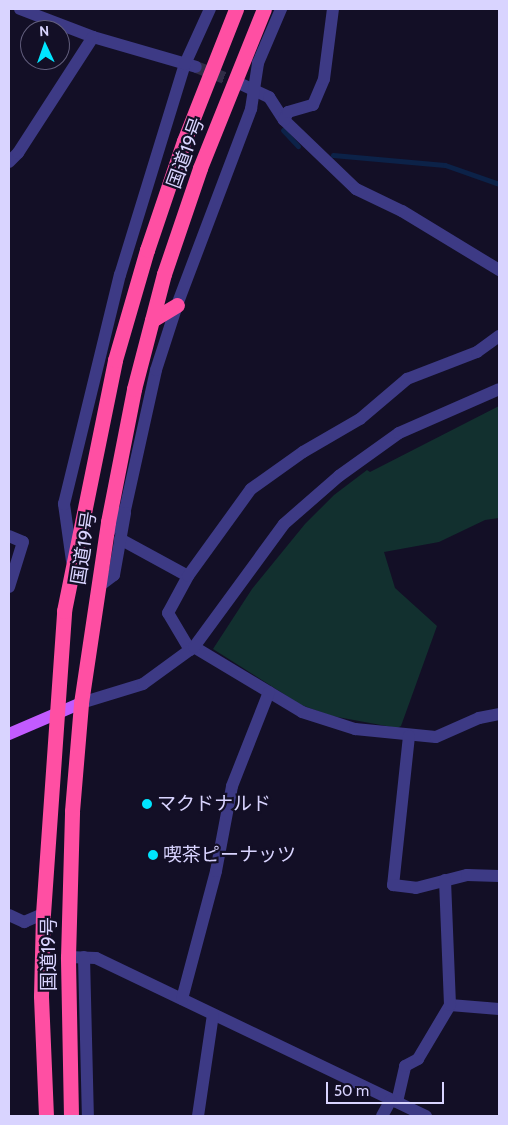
<!DOCTYPE html>
<meta charset="utf-8">
<style>
body{margin:0}
#map{position:relative;width:508px;height:1125px;overflow:hidden;background:#130f26;font-family:Cabin,"Noto Sans JP",sans-serif}
div>[style]{position:absolute}
.green>*{inset:0;background:#12302f}
.stream>*{height:5px;margin:-2.5px;padding:0 2.5px;transform-origin:2.5px;border-radius:2.5px;background:#0c2248}
.minor-tunnel>*{height:12px;margin-top:-6px;transform-origin:0;background:repeating-linear-gradient(90deg,#312d47 0 12px,transparent 0 18px)}
.minor>*{height:12px;margin:-6px;padding:0 6px;transform-origin:6px;border-radius:6px;background:#3d3a85}
.major>*{height:12px;margin:-6px;padding:0 6px;transform-origin:6px;border-radius:6px;background:#c25bff}
.highway>*{height:15px;margin:-7.5px;padding:0 7.5px;transform-origin:7.5px;border-radius:7.5px;background:#ff4fa3}
.dots>*{width:14px;height:14px;translate:-50% -50%;box-sizing:border-box;border:2px solid #130f26;border-radius:50%}
span{translate:-50% -50%;white-space:nowrap;text-align:center;line-height:1.15;-webkit-text-stroke:4.5px #130f26;paint-order:stroke}
.street-label{font-size:19px;color:#d9d4ff}
.poi-label{font-size:19px;color:#d9d4ff}
.left{translate:0 -50%;text-align:left}
.frame{position:absolute;inset:0;border:10px solid #d9d4ff;pointer-events:none}
.north{position:absolute;left:20px;top:20px;width:50px;height:50px;box-sizing:border-box;background:#130f26;border:1px solid #625e7d;border-radius:50%;rotate:357deg;font-size:14px;font-weight:700;line-height:20px;text-align:center;color:#d9d4ff}
.north::after{content:'';display:block;margin:auto;width:18px;height:22px;background:#00e5ff;clip-path:polygon(50% 0,100% 100%,50% 72%,0 100%)}
.scale{position:absolute;left:326px;top:1082px;width:118px;height:22px;box-sizing:border-box;border:2px solid #d9d4ff;border-top:0;padding-left:6px;font-size:15px;line-height:18px;white-space:nowrap;color:#d9d4ff;-webkit-text-stroke:4px #130f26;paint-order:stroke}
</style>
<div id="map">
<div class="green">
<div style="clip-path:polygon(499px 406px,499px 518px,485px 520px,439px 542px,384px 552px,395px 588px,437px 626px,401px 726px,397px 728px,332px 716px,301px 705px,213px 649px,252px 589px,305px 524px,334px 495px,367px 470px,370px 472px)"></div>
</div>
<div class="stream">
<div style="left:283px;top:130px;width:22px;rotate:47deg"></div>
<div style="left:333px;top:155px;width:112px;rotate:5.1deg"></div>
<div style="left:445px;top:165px;width:57px;rotate:19.4deg"></div>
</div>
<div class="minor-tunnel">
<div style="left:196px;top:67px;width:50px;rotate:21deg"></div>
</div>
<div class="minor">
<div style="left:20px;top:9px;width:78px;rotate:21deg"></div>
<div style="left:93px;top:37px;width:107px;rotate:16.2deg"></div>
<div style="left:243px;top:85px;width:29px;rotate:25deg"></div>
<div style="left:269px;top:97px;width:27px;rotate:57deg"></div>
<div style="left:284px;top:120px;width:100px;rotate:43.8deg"></div>
<div style="left:356px;top:189px;width:51px;rotate:25.6deg"></div>
<div style="left:402px;top:211px;width:114px;rotate:31.3deg"></div>
<div style="left:284px;top:120px;width:9px;rotate:-63deg"></div>
<div style="left:288px;top:112px;width:26px;rotate:-16deg"></div>
<div style="left:313px;top:105px;width:28px;rotate:-67deg"></div>
<div style="left:324px;top:79px;width:71px;rotate:-82.7deg"></div>
<div style="left:9px;top:162px;width:13px;rotate:-45deg"></div>
<div style="left:18px;top:153px;width:138px;rotate:-57.1deg"></div>
<div style="left:9px;top:536px;width:15px;rotate:23deg"></div>
<div style="left:23px;top:542px;width:47px;rotate:107.3deg"></div>
<div style="left:106px;top:536px;width:32px;rotate:-54deg"></div>
<div style="left:125px;top:510px;width:143px;rotate:-77.5deg"></div>
<div style="left:156px;top:370px;width:68px;rotate:-72.1deg"></div>
<div style="left:177px;top:305px;width:210px;rotate:-69.3deg"></div>
<div style="left:251px;top:109px;width:47px;rotate:-81.3deg"></div>
<div style="left:258px;top:63px;width:59px;rotate:-66.9deg"></div>
<div style="left:120px;top:539px;width:77px;rotate:28.6deg"></div>
<div style="left:72px;top:561px;width:58px;rotate:-98deg"></div>
<div style="left:64px;top:504px;width:236px;rotate:-76.3deg"></div>
<div style="left:120px;top:275px;width:221px;rotate:-72.9deg"></div>
<div style="left:185px;top:64px;width:60px;rotate:-65.6deg"></div>
<div style="left:98px;top:587px;width:20px;rotate:-37deg"></div>
<div style="left:114px;top:575px;width:63px;rotate:-79.9deg"></div>
<div style="left:194px;top:647px;width:126px;rotate:31deg"></div>
<div style="left:302px;top:712px;width:56px;rotate:17.8deg"></div>
<div style="left:355px;top:729px;width:81px;rotate:5.6deg"></div>
<div style="left:436px;top:737px;width:47px;rotate:-23.8deg"></div>
<div style="left:479px;top:718px;width:20px;rotate:-11deg"></div>
<div style="left:190px;top:650px;width:43px;rotate:-120.7deg"></div>
<div style="left:168px;top:613px;width:42px;rotate:-61.6deg"></div>
<div style="left:188px;top:576px;width:107px;rotate:-54.1deg"></div>
<div style="left:251px;top:489px;width:64px;rotate:-35.4deg"></div>
<div style="left:303px;top:452px;width:66px;rotate:-30.1deg"></div>
<div style="left:360px;top:419px;width:62px;rotate:-40.4deg"></div>
<div style="left:407px;top:379px;width:75px;rotate:-21.1deg"></div>
<div style="left:477px;top:352px;width:27px;rotate:-36deg"></div>
<div style="left:81px;top:703px;width:65px;rotate:-17deg"></div>
<div style="left:143px;top:684px;width:63px;rotate:-36deg"></div>
<div style="left:194px;top:647px;width:152px;rotate:-53.8deg"></div>
<div style="left:284px;top:524px;width:73px;rotate:-41.1deg"></div>
<div style="left:339px;top:476px;width:74px;rotate:-35.6deg"></div>
<div style="left:399px;top:433px;width:109px;rotate:-23.7deg"></div>
<div style="left:409px;top:736px;width:150px;rotate:96.1deg"></div>
<div style="left:393px;top:885px;width:23px;rotate:7deg"></div>
<div style="left:416px;top:888px;width:53px;rotate:-14.3deg"></div>
<div style="left:467px;top:875px;width:32px;rotate:2deg"></div>
<div style="left:9px;top:915px;width:17px;rotate:25deg"></div>
<div style="left:24px;top:922px;width:21px;rotate:-23deg"></div>
<div style="left:68px;top:957px;width:28px;rotate:2deg"></div>
<div style="left:96px;top:958px;width:366px;rotate:25.6deg"></div>
<div style="left:84px;top:957px;width:159px;rotate:88.6deg"></div>
<div style="left:182px;top:999px;width:132px;rotate:-75.1deg"></div>
<div style="left:216px;top:871px;width:86px;rotate:-79.3deg"></div>
<div style="left:232px;top:786px;width:101px;rotate:-68.5deg"></div>
<div style="left:450px;top:1005px;width:49px;rotate:4.7deg"></div>
<div style="left:397px;top:1102px;width:37px;rotate:-77deg"></div>
<div style="left:405px;top:1066px;width:15px;rotate:-28deg"></div>
<div style="left:418px;top:1059px;width:63px;rotate:-59.3deg"></div>
<div style="left:450px;top:1005px;width:125px;rotate:-92.3deg"></div>
<div style="left:198px;top:1116px;width:102px;rotate:-81.6deg"></div>
<div style="left:382px;top:1116px;width:18px;rotate:-61deg"></div>
</div>
<div class="major">
<div style="left:9px;top:734px;width:78px;rotate:-23.3deg"></div>
</div>
<div class="highway">
<div style="left:152px;top:320px;width:29px;rotate:-31deg"></div>
<div style="left:46px;top:1116px;width:120px;rotate:-92.4deg"></div>
<div style="left:41px;top:996px;width:82px;rotate:-88.6deg"></div>
<div style="left:43px;top:914px;width:304px;rotate:-86deg"></div>
<div style="left:64px;top:611px;width:256px;rotate:-78.5deg"></div>
<div style="left:115px;top:360px;width:115px;rotate:-73.8deg"></div>
<div style="left:147px;top:250px;width:115px;rotate:-71.3deg"></div>
<div style="left:184px;top:141px;width:142px;rotate:-68.5deg"></div>
<div style="left:71px;top:1116px;width:159px;rotate:-91.1deg"></div>
<div style="left:68px;top:957px;width:146px;rotate:-88.4deg"></div>
<div style="left:72px;top:811px;width:108px;rotate:-85.2deg"></div>
<div style="left:81px;top:703px;width:183px;rotate:-81.5deg"></div>
<div style="left:108px;top:522px;width:136px;rotate:-78.9deg"></div>
<div style="left:134px;top:389px;width:119px;rotate:-75.4deg"></div>
<div style="left:164px;top:274px;width:112px;rotate:-71.2deg"></div>
<div style="left:200px;top:168px;width:171px;rotate:-68.1deg"></div>
</div>
<div class="dots">
<div style="left:147px;top:804px;background:#00e5ff"></div>
<div style="left:153px;top:855px;background:#00e5ff"></div>
</div>
<div class="street-label">
<span style="left:186px;top:153px;rotate:-70deg">国道19号</span>
<span style="left:84px;top:548px;rotate:-81deg">国道19号</span>
<span style="left:49px;top:954px;rotate:-90deg">国道19号</span>
</div>
<div class="poi-label">
<span class="left" style="left:157px;top:804px">マクドナルド</span>
<span class="left" style="left:163px;top:855px">喫茶ピーナッツ</span>
</div>
<div class="frame"></div>
<div class="north">N</div>
<div class="scale">50 m</div>
</div>
